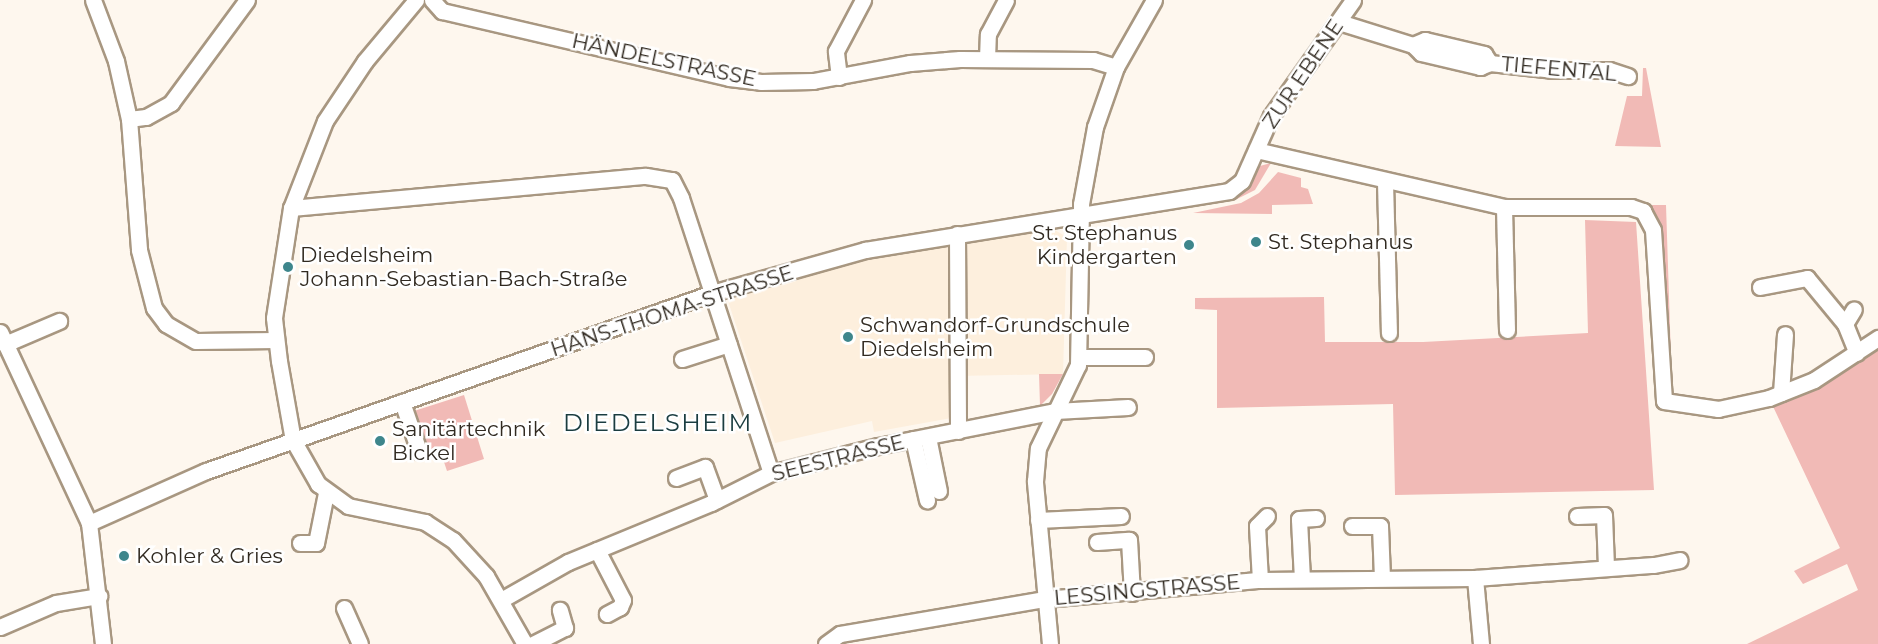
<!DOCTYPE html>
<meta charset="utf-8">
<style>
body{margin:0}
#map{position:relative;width:1878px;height:644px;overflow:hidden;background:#fef7ee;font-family:Montserrat,sans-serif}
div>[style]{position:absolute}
.built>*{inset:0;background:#fdefdd}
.green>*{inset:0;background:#f1bab6}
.roads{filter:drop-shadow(2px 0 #a89781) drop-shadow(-2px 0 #a89781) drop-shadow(0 2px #a89781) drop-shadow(0 -2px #a89781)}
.minor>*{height:15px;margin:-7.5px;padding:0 7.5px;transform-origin:7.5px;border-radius:7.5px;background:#fff}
.dots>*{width:16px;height:16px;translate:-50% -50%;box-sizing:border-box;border:3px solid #fff;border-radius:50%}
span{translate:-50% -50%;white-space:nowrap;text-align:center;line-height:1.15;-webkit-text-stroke:5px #fff;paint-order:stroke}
.street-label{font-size:21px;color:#312a21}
.poi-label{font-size:21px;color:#312a21}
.right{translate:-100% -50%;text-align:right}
.left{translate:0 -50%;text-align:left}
.quarter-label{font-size:24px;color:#1b3d40;letter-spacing:1.5px}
</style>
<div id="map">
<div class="built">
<div style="clip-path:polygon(1051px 228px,1067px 237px,1063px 374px,957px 376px,957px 417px,874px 432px,872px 421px,775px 443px,727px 298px,867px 258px)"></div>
</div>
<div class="green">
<div style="clip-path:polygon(1643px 68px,1646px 68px,1661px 147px,1615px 146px,1627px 96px,1642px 96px)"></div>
<div style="clip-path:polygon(1271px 163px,1255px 190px,1237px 199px,1215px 202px,1256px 167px)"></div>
<div style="clip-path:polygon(1278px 172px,1301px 178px,1301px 187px,1308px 189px,1313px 204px,1272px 205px,1272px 214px,1193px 213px,1241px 203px,1259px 193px)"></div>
<div style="clip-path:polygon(1644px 205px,1666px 205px,1672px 389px,1668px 379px,1659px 223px)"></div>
<div style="clip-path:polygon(1585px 220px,1636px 222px,1654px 490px,1395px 495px,1393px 404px,1217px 408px,1217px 310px,1195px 309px,1195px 298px,1324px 297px,1325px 342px,1423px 342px,1588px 333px)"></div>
<div style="clip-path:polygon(1878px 338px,1878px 644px,1747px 644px,1858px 590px,1847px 564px,1803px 584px,1794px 571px,1840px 548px,1769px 398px)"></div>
<div style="clip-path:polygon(1039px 374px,1063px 374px,1052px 394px,1040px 406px)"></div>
<div style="clip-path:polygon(464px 395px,484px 459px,447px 471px,439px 447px,427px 450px,414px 411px)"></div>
</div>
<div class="roads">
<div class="minor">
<div style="left:93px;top:0;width:65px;rotate:69.3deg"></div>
<div style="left:116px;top:61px;width:59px;rotate:77.4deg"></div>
<div style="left:129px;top:119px;width:131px;rotate:85.6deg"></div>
<div style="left:139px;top:250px;width:60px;rotate:75.5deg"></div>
<div style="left:154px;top:308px;width:20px;rotate:53deg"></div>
<div style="left:166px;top:324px;width:34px;rotate:30deg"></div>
<div style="left:196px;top:341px;width:80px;rotate:-0.7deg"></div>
<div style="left:416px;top:0;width:80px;rotate:129.9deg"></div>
<div style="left:365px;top:61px;width:72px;rotate:123.7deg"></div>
<div style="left:325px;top:121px;width:93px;rotate:111.3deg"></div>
<div style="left:291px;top:208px;width:111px;rotate:98.8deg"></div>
<div style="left:274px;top:318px;width:43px;rotate:83.4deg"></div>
<div style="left:279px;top:361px;width:80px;rotate:80deg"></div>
<div style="left:293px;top:440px;width:51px;rotate:60.4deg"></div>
<div style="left:318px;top:484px;width:37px;rotate:36deg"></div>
<div style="left:348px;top:506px;width:79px;rotate:11.7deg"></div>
<div style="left:425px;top:522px;width:33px;rotate:33deg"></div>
<div style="left:453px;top:540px;width:49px;rotate:47.5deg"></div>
<div style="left:486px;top:576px;width:78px;rotate:60.2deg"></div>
<div style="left:432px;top:0;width:15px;rotate:48deg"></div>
<div style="left:442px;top:11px;width:295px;rotate:13.1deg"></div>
<div style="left:729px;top:78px;width:32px;rotate:7deg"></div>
<div style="left:761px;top:82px;width:52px;rotate:-1.1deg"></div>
<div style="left:813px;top:81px;width:99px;rotate:-10.5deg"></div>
<div style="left:910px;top:63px;width:50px;rotate:-4.6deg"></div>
<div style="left:960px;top:59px;width:133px;rotate:0.4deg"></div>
<div style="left:1093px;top:60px;width:24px;rotate:17deg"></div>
<div style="left:1339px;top:22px;width:77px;rotate:17.3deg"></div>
<div style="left:1413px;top:45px;width:11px;rotate:45deg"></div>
<div style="left:1421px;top:53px;width:61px;rotate:13.3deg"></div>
<div style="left:1480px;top:67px;width:11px;rotate:-22deg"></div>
<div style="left:1490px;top:63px;width:62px;rotate:6.4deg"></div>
<div style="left:1552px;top:70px;width:57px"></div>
<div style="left:1609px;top:70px;width:20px;rotate:18deg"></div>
<div style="left:1413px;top:45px;width:13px;rotate:-23deg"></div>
<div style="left:1425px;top:40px;width:61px;rotate:13.3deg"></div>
<div style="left:1484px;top:54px;width:11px;rotate:56deg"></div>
<div style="left:987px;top:59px;width:25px;rotate:-88deg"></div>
<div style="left:988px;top:34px;width:38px;rotate:-62deg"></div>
<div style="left:839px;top:77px;width:26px;rotate:-97deg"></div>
<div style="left:836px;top:51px;width:58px;rotate:-62.1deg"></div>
<div style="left:129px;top:119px;width:17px;rotate:-7deg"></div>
<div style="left:146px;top:117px;width:29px;rotate:-29deg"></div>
<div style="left:171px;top:103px;width:128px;rotate:-53.6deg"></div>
<div style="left:1256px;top:150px;width:254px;rotate:12.9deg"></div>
<div style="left:1504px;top:207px;width:127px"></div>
<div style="left:1631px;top:207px;width:13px;rotate:18deg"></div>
<div style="left:1643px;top:211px;width:21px;rotate:62deg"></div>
<div style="left:1653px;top:230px;width:171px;rotate:86.3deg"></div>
<div style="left:1664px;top:401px;width:55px;rotate:8.4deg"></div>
<div style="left:1718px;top:409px;width:52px;rotate:-12.2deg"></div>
<div style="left:1769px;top:398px;width:48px;rotate:-21.8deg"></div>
<div style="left:1814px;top:380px;width:77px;rotate:-33.3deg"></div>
<div style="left:1385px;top:182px;width:151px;rotate:88.5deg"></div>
<div style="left:1504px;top:207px;width:123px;rotate:88.6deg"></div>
<div style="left:291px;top:208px;width:356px;rotate:-5.2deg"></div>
<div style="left:646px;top:176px;width:26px;rotate:9deg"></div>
<div style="left:672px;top:180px;width:20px;rotate:63deg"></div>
<div style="left:681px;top:198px;width:289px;rotate:71.9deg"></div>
<div style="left:957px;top:234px;width:197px;rotate:89.7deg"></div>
<div style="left:1760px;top:287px;width:48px;rotate:-10.8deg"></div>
<div style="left:1807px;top:278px;width:60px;rotate:50.4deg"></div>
<div style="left:1845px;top:324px;width:31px;rotate:68deg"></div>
<div style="left:1845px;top:324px;width:17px;rotate:-59deg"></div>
<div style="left:0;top:332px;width:211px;rotate:65deg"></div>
<div style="left:89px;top:523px;width:122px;rotate:83.4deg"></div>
<div style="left:5px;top:344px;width:59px;rotate:-23.1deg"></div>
<div style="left:1079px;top:357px;width:66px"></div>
<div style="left:682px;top:359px;width:49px;rotate:-17.7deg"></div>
<div style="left:1781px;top:393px;width:59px;rotate:-86.1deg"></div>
<div style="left:402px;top:402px;width:52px;rotate:70.9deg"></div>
<div style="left:928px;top:437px;width:55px;rotate:78.5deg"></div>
<div style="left:913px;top:439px;width:63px;rotate:77.1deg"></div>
<div style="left:676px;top:478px;width:31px;rotate:-21deg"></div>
<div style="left:705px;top:467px;width:35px;rotate:70deg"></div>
<div style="left:1577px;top:516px;width:27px;rotate:-2deg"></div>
<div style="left:1604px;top:515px;width:53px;rotate:87.8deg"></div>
<div style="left:1038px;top:520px;width:83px;rotate:-2.8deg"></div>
<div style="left:89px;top:523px;width:128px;rotate:-24deg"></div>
<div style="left:206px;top:471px;width:536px;rotate:-19.38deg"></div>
<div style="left:712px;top:293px;width:159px;rotate:-15.7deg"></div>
<div style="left:865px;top:250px;width:369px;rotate:-9.2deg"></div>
<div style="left:1229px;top:191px;width:16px;rotate:-38deg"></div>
<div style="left:1242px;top:181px;width:71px;rotate:-66deg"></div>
<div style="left:1271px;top:116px;width:142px;rotate:-54.7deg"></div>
<div style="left:1352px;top:526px;width:28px"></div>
<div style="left:1380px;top:526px;width:51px;rotate:87.8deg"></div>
<div style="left:1097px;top:542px;width:32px;rotate:-4deg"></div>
<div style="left:1129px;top:540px;width:53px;rotate:86.8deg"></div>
<div style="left:300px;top:543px;width:16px"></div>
<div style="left:316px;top:543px;width:51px;rotate:-78.7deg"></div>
<div style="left:597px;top:550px;width:56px;rotate:62.5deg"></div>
<div style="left:623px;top:600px;width:8px;rotate:113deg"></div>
<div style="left:620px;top:607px;width:15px;rotate:152deg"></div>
<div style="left:1475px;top:578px;width:66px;rotate:84.8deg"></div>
<div style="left:1302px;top:579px;width:60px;rotate:-92.9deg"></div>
<div style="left:1299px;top:519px;width:17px;rotate:-3deg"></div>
<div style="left:1260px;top:580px;width:54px;rotate:-93.2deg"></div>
<div style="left:1257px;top:526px;width:14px;rotate:-45deg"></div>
<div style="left:501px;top:600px;width:77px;rotate:-29.6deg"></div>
<div style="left:568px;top:562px;width:155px;rotate:-22.4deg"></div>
<div style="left:711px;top:503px;width:67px;rotate:-26.6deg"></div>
<div style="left:771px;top:473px;width:110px;rotate:-14.2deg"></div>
<div style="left:878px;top:446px;width:180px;rotate:-11.2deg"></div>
<div style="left:1055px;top:411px;width:73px;rotate:-3.1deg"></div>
<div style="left:344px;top:608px;width:39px;rotate:66deg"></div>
<div style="left:0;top:627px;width:61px;rotate:-23.2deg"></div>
<div style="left:56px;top:603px;width:44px;rotate:-9.2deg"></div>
<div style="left:533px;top:644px;width:36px;rotate:-27deg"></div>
<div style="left:565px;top:628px;width:19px;rotate:-106deg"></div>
<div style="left:826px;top:644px;width:17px;rotate:-36deg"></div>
<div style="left:840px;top:634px;width:208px;rotate:-9.7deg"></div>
<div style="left:1045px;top:599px;width:216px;rotate:-5.1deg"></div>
<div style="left:1260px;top:580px;width:215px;rotate:-0.5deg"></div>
<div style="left:1475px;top:578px;width:179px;rotate:-4.2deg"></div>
<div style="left:1654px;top:565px;width:26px;rotate:-11deg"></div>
<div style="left:1050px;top:644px;width:164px;rotate:-95.3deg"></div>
<div style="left:1035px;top:481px;width:33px;rotate:-85deg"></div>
<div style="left:1038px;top:448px;width:92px;rotate:-64.3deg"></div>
<div style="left:1078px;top:365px;width:161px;rotate:-88.9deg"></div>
<div style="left:1081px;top:204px;width:78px;rotate:-79.7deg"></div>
<div style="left:1095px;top:127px;width:64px;rotate:-70.7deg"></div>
<div style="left:1116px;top:67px;width:77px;rotate:-60.4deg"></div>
</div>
</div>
<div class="dots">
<div style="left:1256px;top:242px;background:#3e868c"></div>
<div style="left:1189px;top:245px;background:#3e868c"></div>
<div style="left:288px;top:267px;background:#3e868c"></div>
<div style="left:848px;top:337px;background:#3e868c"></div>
<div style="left:380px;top:441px;background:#3e868c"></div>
<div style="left:124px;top:556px;background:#3e868c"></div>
</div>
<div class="street-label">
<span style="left:664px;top:60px;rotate:12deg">HÄNDELSTRASSE</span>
<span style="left:1559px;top:69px;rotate:5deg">TIEFENTAL</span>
<span style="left:1303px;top:74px;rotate:-56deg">ZUR EBENE</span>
<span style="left:672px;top:311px;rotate:-18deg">HANS-THOMA-STRASSE</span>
<span style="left:838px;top:458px;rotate:-14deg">SEESTRASSE</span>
<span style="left:1147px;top:590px;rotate:-5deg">LESSINGSTRASSE</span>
</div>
<div class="poi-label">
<span class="right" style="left:1177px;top:245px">St. Stephanus<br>Kindergarten</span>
<span class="left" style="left:1268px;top:242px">St. Stephanus</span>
<span class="left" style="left:300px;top:267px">Diedelsheim<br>Johann-Sebastian-Bach-Straße</span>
<span class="left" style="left:860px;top:337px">Schwandorf-Grundschule<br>Diedelsheim</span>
<span class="left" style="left:392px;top:441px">Sanitärtechnik<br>Bickel</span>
<span class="left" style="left:136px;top:556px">Kohler &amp; Gries</span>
</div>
<div class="quarter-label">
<span style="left:658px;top:423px">DIEDELSHEIM</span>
</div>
</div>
